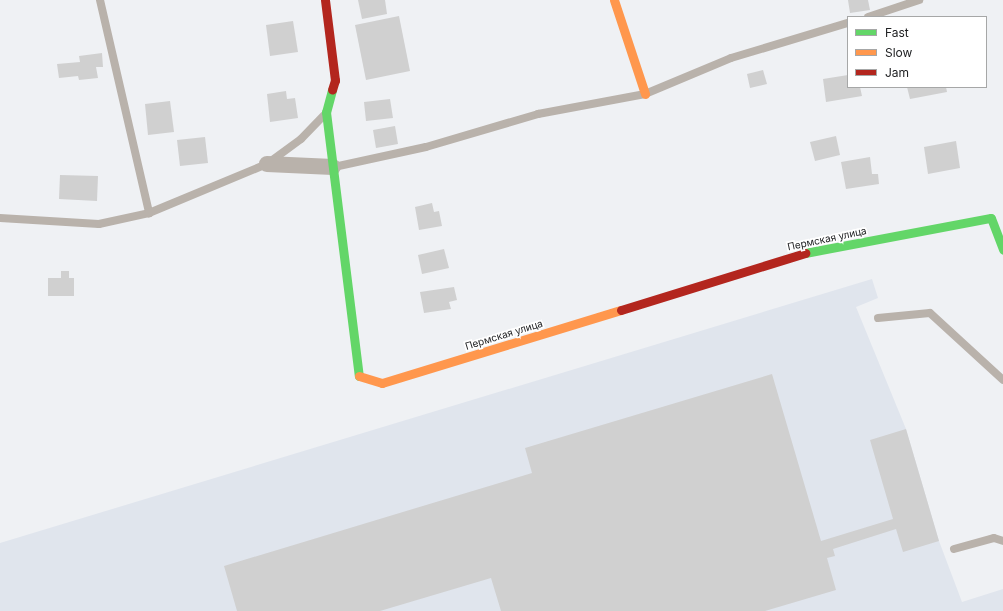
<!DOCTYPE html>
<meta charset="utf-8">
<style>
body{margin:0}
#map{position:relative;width:1003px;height:611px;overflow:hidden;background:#eff1f4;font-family:Inter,sans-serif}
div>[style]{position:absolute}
.built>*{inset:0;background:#e0e5ed}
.building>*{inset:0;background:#d0d0d0}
.lane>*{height:8px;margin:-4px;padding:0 4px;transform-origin:4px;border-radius:4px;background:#b9b2ab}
.street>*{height:16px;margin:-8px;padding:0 8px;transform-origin:8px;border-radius:8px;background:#b9b2ab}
.fast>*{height:9px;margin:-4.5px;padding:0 4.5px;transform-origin:4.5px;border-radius:4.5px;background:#63d668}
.slow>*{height:9px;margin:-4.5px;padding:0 4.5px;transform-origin:4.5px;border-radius:4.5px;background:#ff974d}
.jam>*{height:9px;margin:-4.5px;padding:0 4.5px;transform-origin:4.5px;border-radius:4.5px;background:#b3261e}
span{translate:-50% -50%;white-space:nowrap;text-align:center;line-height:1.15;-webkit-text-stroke:3.5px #fff;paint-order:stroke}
.street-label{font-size:10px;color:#212224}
.legend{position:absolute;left:847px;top:16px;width:140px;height:72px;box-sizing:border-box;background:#fff;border:1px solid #a6a7a7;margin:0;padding:5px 7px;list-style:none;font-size:12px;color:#212224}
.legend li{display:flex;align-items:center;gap:8px;height:20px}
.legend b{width:20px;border:1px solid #a6a7a7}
</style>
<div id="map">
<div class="built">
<div style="clip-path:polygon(872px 279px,878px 298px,856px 307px,906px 429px,939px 541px,962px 602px,1003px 589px,1003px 611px,0 611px,0 543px)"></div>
</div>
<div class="building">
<div style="clip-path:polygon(358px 0,385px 0,387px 14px,362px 19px)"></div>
<div style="clip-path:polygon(848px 0,868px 0,870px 10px,850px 13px)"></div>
<div style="clip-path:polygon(399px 16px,410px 71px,366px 80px,355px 25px)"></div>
<div style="clip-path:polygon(293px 21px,298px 52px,270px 56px,266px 25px)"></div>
<div style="clip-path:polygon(102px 53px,103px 67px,96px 67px,98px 78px,79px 80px,78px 76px,59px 78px,57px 64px,80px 62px,79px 56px)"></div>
<div style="clip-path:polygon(763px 70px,767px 84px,750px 88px,747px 74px)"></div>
<div style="clip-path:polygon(848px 75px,848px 87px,860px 87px,862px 96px,826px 102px,823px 79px)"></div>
<div style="clip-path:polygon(907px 87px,946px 87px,947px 92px,910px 99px)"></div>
<div style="clip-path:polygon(286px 91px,287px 99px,295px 98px,298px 118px,270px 122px,267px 94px)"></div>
<div style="clip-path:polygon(390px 99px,393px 118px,366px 121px,364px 102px)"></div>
<div style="clip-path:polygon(170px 101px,174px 132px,148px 135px,145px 104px)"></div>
<div style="clip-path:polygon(395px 126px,398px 144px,376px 148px,373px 130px)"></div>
<div style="clip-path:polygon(836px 136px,840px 155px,815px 161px,810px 142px)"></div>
<div style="clip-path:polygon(205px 137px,208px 163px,180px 166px,177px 140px)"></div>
<div style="clip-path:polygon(956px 141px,960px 168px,928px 174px,924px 147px)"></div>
<div style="clip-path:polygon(870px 157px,872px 174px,878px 174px,879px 184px,846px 189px,841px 162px)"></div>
<div style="clip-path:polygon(60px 175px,98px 176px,97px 201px,59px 199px)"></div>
<div style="clip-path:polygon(432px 203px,434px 212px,439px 211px,442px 226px,419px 230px,415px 207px)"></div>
<div style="clip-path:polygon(444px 249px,449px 268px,422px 274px,418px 255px)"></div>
<div style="clip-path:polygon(61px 271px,69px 271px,69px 278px,74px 278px,74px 296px,48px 296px,48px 278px,61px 278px)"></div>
<div style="clip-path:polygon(454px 287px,457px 300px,449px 302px,451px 309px,424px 313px,420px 292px)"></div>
<div style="clip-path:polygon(772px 374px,821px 541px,893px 519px,870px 440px,906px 429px,939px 541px,903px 552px,896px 529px,833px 549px,835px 556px,827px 558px,836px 590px,765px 611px,501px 611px,491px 578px,380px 611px,237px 611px,224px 566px,532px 473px,525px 448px)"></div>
</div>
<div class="lane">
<div style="left:100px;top:0;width:219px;rotate:77deg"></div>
<div style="left:868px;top:17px;width:54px;rotate:-18.4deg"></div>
<div style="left:334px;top:167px;width:94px;rotate:-12.3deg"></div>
<div style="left:426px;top:147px;width:117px;rotate:-16.4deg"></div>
<div style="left:538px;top:114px;width:109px;rotate:-10.6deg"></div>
<div style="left:645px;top:94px;width:93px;rotate:-22.7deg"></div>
<div style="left:731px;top:58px;width:122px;rotate:-16.7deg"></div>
<div style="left:0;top:218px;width:99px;rotate:3.5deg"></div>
<div style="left:99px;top:224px;width:51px;rotate:-12.4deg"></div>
<div style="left:149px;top:213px;width:128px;rotate:-22.6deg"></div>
<div style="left:267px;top:164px;width:42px;rotate:-36.3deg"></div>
<div style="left:301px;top:139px;width:32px;rotate:-46deg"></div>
<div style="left:878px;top:318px;width:52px;rotate:-5.5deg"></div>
<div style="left:930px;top:313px;width:99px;rotate:42.5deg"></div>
<div style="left:954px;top:549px;width:41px;rotate:-15.4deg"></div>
<div style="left:994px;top:538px;width:9px;rotate:18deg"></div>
</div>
<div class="street">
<div style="left:267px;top:164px;width:66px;rotate:2.6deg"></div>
</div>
<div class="fast">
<div style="left:332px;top:90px;width:23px;rotate:105deg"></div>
<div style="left:326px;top:112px;width:266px;rotate:82.9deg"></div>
<div style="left:805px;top:253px;width:189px;rotate:-10.7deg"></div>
<div style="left:991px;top:218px;width:34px;rotate:69deg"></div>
</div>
<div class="slow">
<div style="left:614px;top:0;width:99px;rotate:71.7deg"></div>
<div style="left:359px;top:376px;width:24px;rotate:17deg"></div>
<div style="left:382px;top:383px;width:250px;rotate:-17deg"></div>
</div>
<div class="jam">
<div style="left:325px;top:0;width:81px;rotate:82.9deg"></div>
<div style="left:335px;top:80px;width:10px;rotate:107deg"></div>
<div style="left:621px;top:310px;width:193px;rotate:-17.2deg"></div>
</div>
<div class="street-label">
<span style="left:827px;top:239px;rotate:-12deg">Пермская улица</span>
<span style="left:504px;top:335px;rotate:-17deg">Пермская улица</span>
</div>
<ul class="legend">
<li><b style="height:5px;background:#63d668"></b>Fast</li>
<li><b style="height:5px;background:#ff974d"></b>Slow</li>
<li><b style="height:5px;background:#b3261e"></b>Jam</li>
</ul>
</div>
